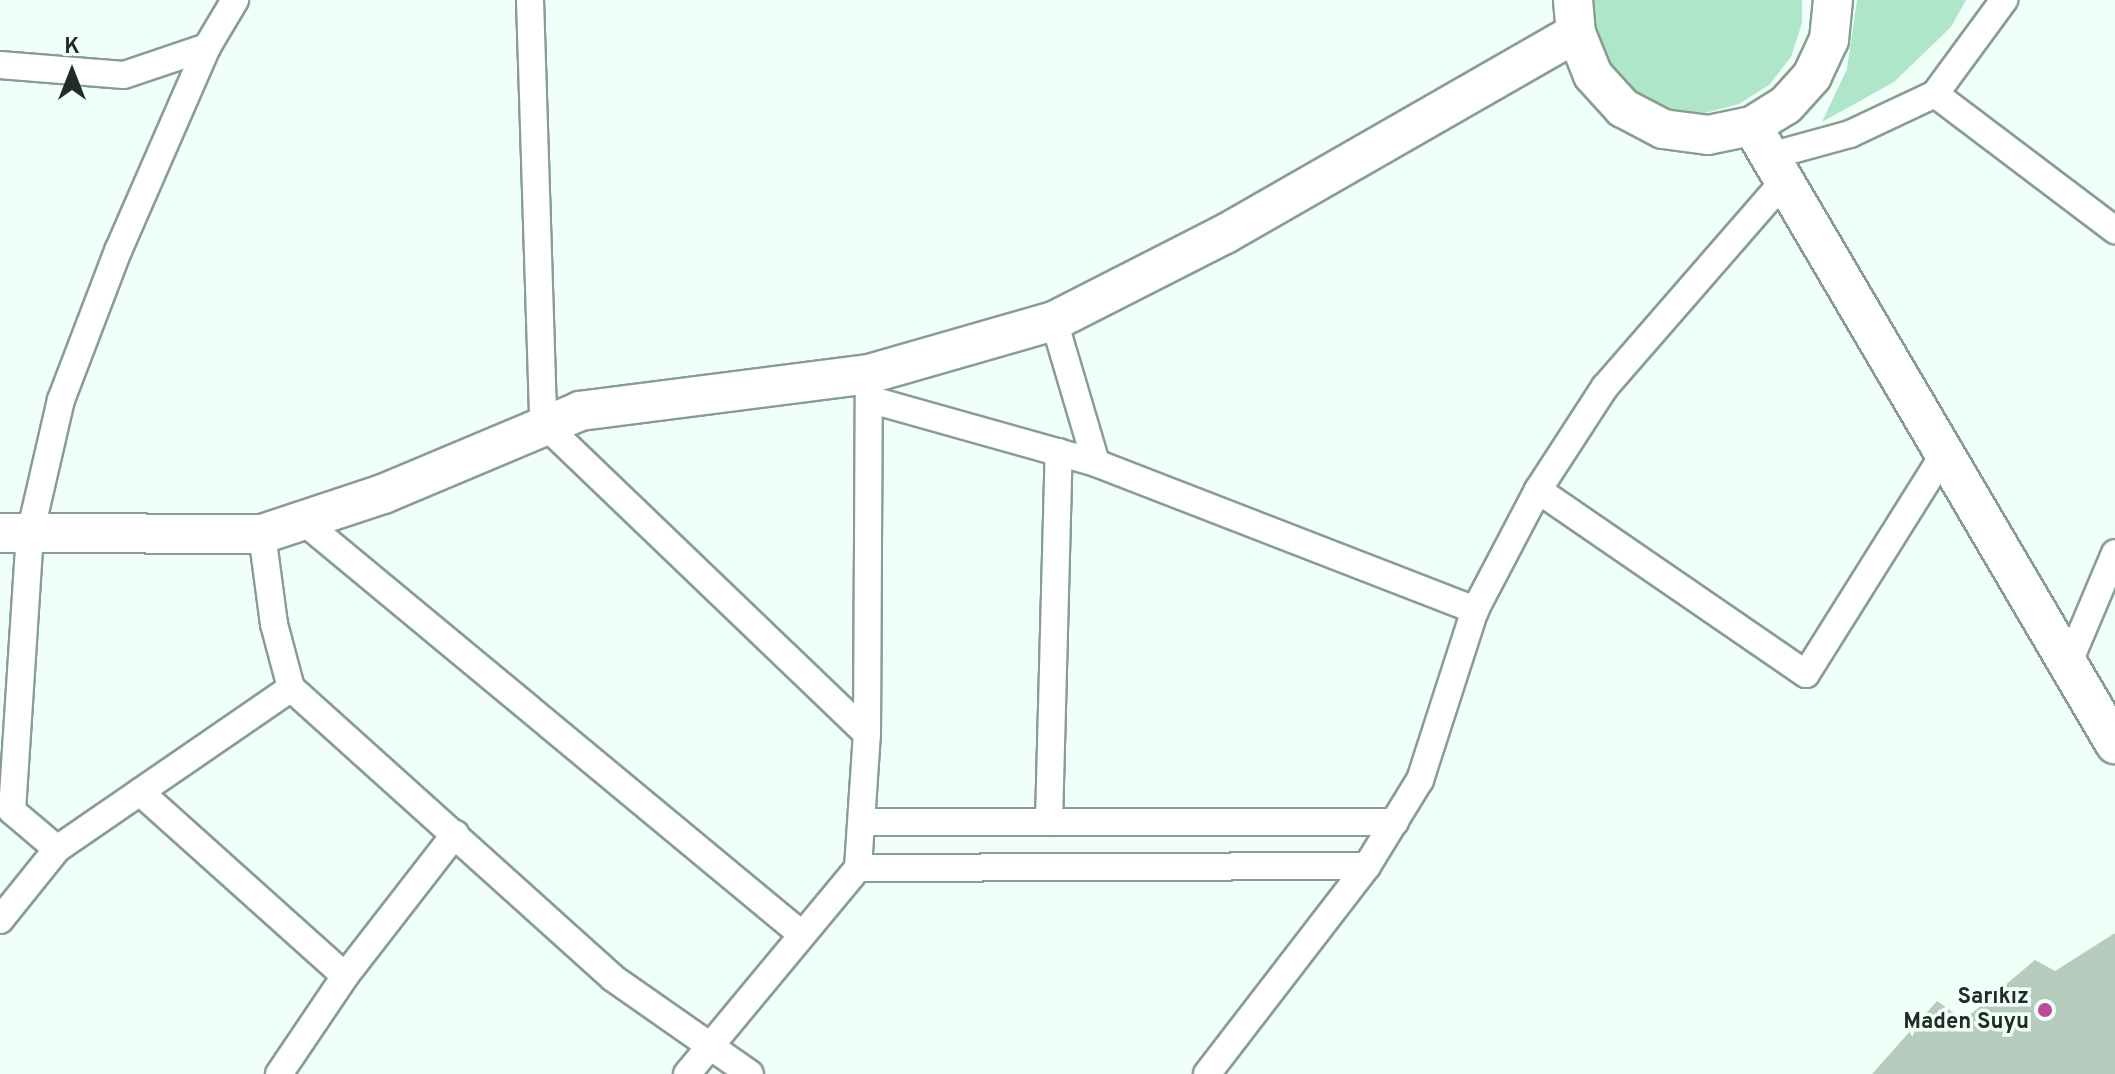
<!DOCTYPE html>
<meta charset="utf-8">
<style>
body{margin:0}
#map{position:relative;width:2115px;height:1074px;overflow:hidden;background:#f0fff7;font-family:Overpass,sans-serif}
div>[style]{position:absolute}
.green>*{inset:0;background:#afe5c8}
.building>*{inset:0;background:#b4cbbe}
.roads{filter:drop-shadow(2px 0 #889e92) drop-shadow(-2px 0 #889e92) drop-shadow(0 2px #889e92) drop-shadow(0 -2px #889e92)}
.street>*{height:26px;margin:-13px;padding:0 13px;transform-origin:13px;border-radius:13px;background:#fff}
.secondary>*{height:38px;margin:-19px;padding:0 19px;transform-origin:19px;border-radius:19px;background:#fff}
.dots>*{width:22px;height:22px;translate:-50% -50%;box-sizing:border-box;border:4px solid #f0fff7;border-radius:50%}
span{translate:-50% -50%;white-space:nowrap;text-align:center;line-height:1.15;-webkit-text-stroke:7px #f0fff7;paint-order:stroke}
.poi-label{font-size:22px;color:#222b26;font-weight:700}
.right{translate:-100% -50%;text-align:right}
.north{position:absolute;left:32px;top:32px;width:80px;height:80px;-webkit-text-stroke:6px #f0fff7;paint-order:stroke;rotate:0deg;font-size:22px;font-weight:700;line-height:32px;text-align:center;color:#222b26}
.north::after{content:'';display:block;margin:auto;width:28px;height:36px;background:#222b26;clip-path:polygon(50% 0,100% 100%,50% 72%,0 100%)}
</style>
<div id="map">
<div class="green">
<div style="clip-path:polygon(1588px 0,1802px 0,1802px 23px,1791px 57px,1769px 85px,1739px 104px,1705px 113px,1669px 110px,1636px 96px,1610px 71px,1593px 40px)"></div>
<div style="clip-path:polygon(1857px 0,1966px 0,1951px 27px,1894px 82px,1822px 122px,1847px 69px)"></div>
</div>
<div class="building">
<div style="clip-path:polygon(2115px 933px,2115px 1074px,1872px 1074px,1937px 1001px,1964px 1020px,2035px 960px,2055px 971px)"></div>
</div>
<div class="roads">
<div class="street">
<div style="left:530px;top:0;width:423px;rotate:88.2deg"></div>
<div style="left:543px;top:423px;width:449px;rotate:43.8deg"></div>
<div style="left:0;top:65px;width:124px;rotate:4.6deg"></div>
<div style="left:124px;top:75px;width:88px;rotate:-18.6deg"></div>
<div style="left:1935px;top:94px;width:226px;rotate:37.1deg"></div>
<div style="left:1770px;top:156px;width:83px;rotate:-15.4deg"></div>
<div style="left:1850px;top:134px;width:94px;rotate:-25.2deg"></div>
<div style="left:1935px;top:94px;width:117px;rotate:-53.7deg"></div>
<div style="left:1054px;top:321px;width:148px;rotate:73.5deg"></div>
<div style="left:872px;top:400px;width:233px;rotate:15.7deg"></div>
<div style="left:1096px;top:463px;width:407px;rotate:21.2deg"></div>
<div style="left:1538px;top:490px;width:325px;rotate:34.5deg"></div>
<div style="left:1806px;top:674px;width:263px;rotate:-57.9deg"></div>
<div style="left:303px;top:521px;width:646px;rotate:39.66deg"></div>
<div style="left:262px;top:534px;width:91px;rotate:82.4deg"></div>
<div style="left:274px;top:624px;width:66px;rotate:75.1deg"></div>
<div style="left:291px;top:688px;width:433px;rotate:42deg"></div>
<div style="left:613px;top:978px;width:167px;rotate:35deg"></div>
<div style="left:2069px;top:662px;width:118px;rotate:-67.1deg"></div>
<div style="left:140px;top:792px;width:275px;rotate:41.9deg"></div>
<div style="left:345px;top:976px;width:180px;rotate:-52.2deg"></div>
<div style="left:863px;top:822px;width:532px"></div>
<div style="left:1049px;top:822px;width:370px;rotate:-88.5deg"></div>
<div style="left:57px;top:849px;width:59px;rotate:-139.8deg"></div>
<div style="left:12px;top:811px;width:278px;rotate:-86.3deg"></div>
<div style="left:30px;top:534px;width:138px;rotate:-77deg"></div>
<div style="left:61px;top:400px;width:160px;rotate:-69.1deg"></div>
<div style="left:118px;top:251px;width:223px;rotate:-66.4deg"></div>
<div style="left:207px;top:47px;width:55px;rotate:-59.2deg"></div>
<div style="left:858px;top:868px;width:509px;rotate:-0.23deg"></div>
<div style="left:0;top:920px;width:91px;rotate:-51.2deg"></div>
<div style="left:57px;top:849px;width:284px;rotate:-34.5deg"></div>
<div style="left:279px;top:1074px;width:118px;rotate:-56deg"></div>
<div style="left:687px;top:1074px;width:268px;rotate:-50.3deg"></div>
<div style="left:858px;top:868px;width:134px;rotate:-86.2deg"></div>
<div style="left:867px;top:734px;width:360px;rotate:-89.7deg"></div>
<div style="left:1207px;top:1074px;width:262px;rotate:-52.4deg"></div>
<div style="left:1367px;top:866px;width:101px;rotate:-58.4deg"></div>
<div style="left:1420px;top:780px;width:179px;rotate:-72.1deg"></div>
<div style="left:1475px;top:610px;width:136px;rotate:-62.3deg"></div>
<div style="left:1538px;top:490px;width:123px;rotate:-57deg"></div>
<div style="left:1605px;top:387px;width:273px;rotate:-49deg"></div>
</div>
<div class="secondary">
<div style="left:1573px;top:0;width:33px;rotate:85deg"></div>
<div style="left:1576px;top:33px;width:45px;rotate:68deg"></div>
<div style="left:1593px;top:75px;width:45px;rotate:47.7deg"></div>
<div style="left:1623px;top:108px;width:45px;rotate:27.7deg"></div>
<div style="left:1663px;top:129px;width:45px;rotate:7.6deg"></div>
<div style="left:1708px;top:135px;width:45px;rotate:-11.6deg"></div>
<div style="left:1752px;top:126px;width:40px;rotate:-32deg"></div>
<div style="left:1786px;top:105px;width:39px;rotate:-48deg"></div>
<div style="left:1812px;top:76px;width:40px;rotate:-65deg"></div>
<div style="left:1829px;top:40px;width:40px;rotate:-84.3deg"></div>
<div style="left:1752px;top:126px;width:717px;rotate:59.57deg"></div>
<div style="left:0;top:533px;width:262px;rotate:0.2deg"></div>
<div style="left:262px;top:534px;width:127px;rotate:-18.3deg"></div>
<div style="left:383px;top:494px;width:214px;rotate:-22.8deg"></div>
<div style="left:580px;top:411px;width:291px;rotate:-7.3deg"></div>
<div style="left:869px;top:374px;width:192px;rotate:-16deg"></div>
<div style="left:1054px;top:321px;width:192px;rotate:-27deg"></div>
<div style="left:1225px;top:234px;width:404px;rotate:-29.8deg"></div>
</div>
</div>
<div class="dots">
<div style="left:2045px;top:1010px;background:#c1489c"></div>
</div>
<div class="poi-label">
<span class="right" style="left:2029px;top:1010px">Sarıkız<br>Maden Suyu</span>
</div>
<div class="north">K</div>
</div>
